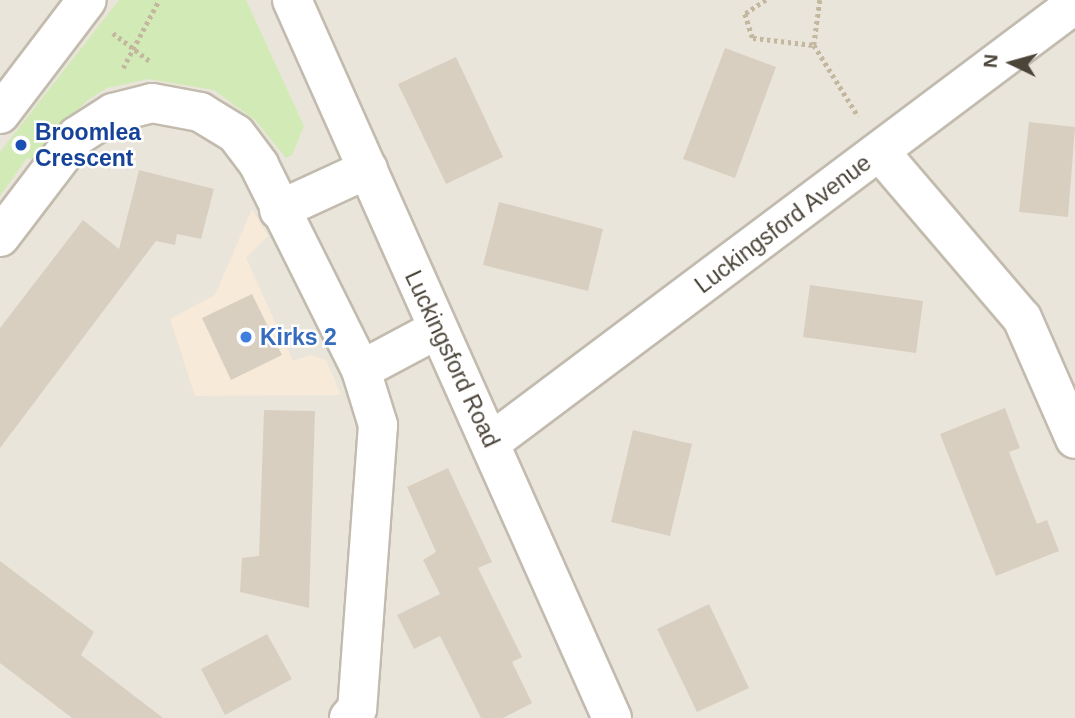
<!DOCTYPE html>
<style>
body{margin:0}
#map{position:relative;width:1075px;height:718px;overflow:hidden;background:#f6f3ec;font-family:Arial,sans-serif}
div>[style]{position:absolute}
.residential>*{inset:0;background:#eae5da}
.commercial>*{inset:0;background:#f7ead8}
.green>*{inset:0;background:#d2eab5}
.building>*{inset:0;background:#d8cfc1}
.path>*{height:4.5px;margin-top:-2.25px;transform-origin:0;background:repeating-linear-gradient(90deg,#c4b79f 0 3.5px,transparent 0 7px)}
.roads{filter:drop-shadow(2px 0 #c2bbae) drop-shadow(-2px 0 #c2bbae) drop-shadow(0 2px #c2bbae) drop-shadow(0 -2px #c2bbae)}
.minor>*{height:38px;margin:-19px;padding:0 19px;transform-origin:19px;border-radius:19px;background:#fff}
.dots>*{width:19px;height:19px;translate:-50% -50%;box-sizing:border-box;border:4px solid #fff;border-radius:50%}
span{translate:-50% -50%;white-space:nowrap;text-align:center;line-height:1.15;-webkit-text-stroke:5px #fff;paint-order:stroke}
.transit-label{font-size:23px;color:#164399;font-weight:700}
.left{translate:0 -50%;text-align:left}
.street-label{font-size:23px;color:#4b4439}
.shop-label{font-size:23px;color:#366cbe;font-weight:700}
.north{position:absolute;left:977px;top:28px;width:70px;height:70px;-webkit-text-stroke:5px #fff;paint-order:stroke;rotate:275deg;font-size:19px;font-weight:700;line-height:28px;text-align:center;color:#4b4439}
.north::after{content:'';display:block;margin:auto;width:24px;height:32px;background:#4b4439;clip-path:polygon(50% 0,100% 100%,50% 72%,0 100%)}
</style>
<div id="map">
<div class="residential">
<div style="clip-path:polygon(0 0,1075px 0,1075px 718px,0 718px)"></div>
</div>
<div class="commercial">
<div style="clip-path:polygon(252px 209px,268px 236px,246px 258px,293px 361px,310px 355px,326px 360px,341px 395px,195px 396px,170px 319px,215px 295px)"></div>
</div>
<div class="green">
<div style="clip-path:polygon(119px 0,246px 0,304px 126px,292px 155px,286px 158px,256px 121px,214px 90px,148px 79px,107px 88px,89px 99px,55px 131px,34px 160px,27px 158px,0 196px,0 152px)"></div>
</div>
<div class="building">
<div style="clip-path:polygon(725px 48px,776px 67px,735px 178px,683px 159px)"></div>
<div style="clip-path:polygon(456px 57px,503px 157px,446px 184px,398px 84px)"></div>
<div style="clip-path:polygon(1029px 122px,1075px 127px,1068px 217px,1019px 212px)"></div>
<div style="clip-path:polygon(139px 170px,214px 189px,201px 239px,177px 234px,175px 245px,156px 241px,0 448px,0 328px,83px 220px,119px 249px)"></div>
<div style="clip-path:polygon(499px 202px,603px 229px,588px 291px,483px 265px)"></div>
<div style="clip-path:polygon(810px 285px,923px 301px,916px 353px,803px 337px)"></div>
<div style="clip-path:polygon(252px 294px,282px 355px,231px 380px,202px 318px)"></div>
<div style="clip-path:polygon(1005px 408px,1020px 448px,1009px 452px,1037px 524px,1047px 520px,1059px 551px,996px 576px,940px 434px)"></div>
<div style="clip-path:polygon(264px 410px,315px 411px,309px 608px,240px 592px,242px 558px,259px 556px)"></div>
<div style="clip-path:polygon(633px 430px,692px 444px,670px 536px,611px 522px)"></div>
<div style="clip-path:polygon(448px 468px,492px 562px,478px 568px,522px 657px,512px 662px,532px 703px,503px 718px,481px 718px,440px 636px,414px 649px,397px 615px,440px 594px,423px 560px,436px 552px,407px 487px)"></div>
<div style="clip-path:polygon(0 561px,94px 632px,81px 655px,163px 718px,72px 718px,0 663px)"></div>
<div style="clip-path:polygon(709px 604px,749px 688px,697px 712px,657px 629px)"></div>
<div style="clip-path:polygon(267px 634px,292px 679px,225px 715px,201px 669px)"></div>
</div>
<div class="path">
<div style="left:766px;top:0;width:25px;rotate:146deg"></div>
<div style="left:745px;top:14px;width:25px;rotate:72deg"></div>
<div style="left:753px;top:38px;width:61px;rotate:6.5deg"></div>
<div style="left:820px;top:0;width:45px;rotate:97.6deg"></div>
<div style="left:814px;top:45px;width:84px;rotate:58.2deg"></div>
<div style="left:113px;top:33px;width:48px;rotate:37.3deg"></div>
<div style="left:123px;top:68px;width:77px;rotate:-62.1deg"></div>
</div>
<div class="roads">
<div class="minor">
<div style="left:292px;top:0;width:786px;rotate:65.98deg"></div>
<div style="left:0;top:114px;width:143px;rotate:-52.7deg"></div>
<div style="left:880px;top:152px;width:218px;rotate:49.5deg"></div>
<div style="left:1022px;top:318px;width:132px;rotate:66.3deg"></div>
<div style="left:279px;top:210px;width:98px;rotate:-24.7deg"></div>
<div style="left:0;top:237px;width:127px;rotate:-52.7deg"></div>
<div style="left:77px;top:136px;width:43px;rotate:-32.6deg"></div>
<div style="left:113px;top:113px;width:40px;rotate:-14.4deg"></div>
<div style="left:152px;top:103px;width:49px;rotate:10.6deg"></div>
<div style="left:200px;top:112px;width:42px;rotate:31.4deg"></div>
<div style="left:236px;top:134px;width:39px;rotate:53deg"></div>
<div style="left:259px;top:165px;width:229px;rotate:63.5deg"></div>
<div style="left:361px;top:370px;width:58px;rotate:72.8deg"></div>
<div style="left:378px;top:425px;width:285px;rotate:94.2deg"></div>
<div style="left:357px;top:709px;width:12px;rotate:132deg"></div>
<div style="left:361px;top:370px;width:85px;rotate:-28.1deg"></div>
<div style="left:490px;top:443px;width:731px;rotate:-36.89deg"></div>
</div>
</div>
<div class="dots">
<div style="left:21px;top:145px;background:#1a4fb4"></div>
<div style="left:246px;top:337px;background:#3f7fe0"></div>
</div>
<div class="transit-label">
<span class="left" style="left:35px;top:145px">Broomlea<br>Crescent</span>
</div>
<div class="street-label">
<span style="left:783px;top:224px;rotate:-37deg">Luckingsford Avenue</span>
<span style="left:452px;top:359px;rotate:65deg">Luckingsford Road</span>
</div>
<div class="shop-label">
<span class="left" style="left:260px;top:337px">Kirks 2</span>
</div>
<div class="north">N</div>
</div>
